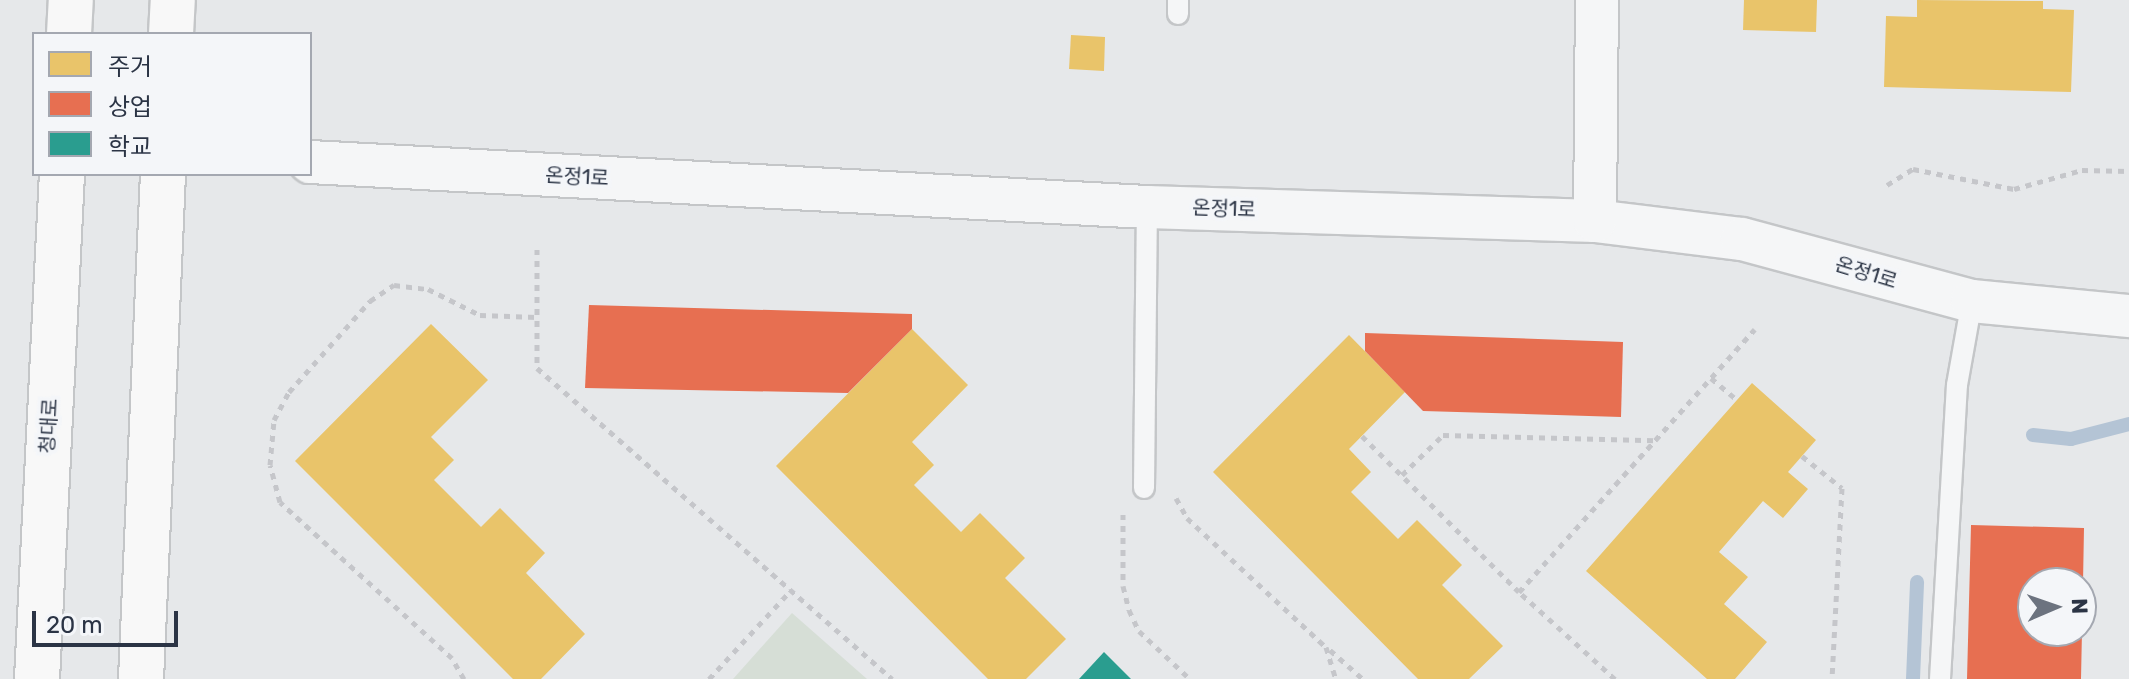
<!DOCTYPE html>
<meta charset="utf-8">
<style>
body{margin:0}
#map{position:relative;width:2129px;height:679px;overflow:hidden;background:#e6e8ea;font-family:Rubik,"Noto Sans KR",sans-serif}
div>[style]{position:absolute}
.green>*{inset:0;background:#d6ded6}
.homes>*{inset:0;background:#e9c46a}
.shops>*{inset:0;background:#e76f51}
.schools>*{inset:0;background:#2a9d8f}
.stream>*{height:14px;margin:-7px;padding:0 7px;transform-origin:7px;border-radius:7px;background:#b4c4d5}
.path>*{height:5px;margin-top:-2.5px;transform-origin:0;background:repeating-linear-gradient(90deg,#c5c6ca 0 6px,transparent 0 12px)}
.roads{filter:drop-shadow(2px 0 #c4c6c8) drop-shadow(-2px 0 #c4c6c8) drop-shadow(0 2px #c4c6c8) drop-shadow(0 -2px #c4c6c8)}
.lane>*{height:20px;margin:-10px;padding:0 10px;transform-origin:10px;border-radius:10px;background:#f5f6f7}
.street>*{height:42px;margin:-21px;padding:0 21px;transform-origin:21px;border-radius:21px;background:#f5f6f7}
.secondary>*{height:44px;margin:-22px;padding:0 22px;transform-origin:22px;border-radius:22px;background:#f8f8f8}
span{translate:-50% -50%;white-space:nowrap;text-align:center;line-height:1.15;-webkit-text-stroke:8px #f4f6f9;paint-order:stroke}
.street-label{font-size:20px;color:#2b3445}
.legend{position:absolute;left:32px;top:32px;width:280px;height:144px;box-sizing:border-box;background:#f4f6f9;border:2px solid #a4a8b1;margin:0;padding:10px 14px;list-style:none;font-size:24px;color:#2b3445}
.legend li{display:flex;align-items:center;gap:16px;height:40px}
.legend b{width:40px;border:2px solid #a4a8b1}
.north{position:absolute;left:2017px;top:567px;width:80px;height:80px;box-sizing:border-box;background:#f4f6f9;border:2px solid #a4a8b1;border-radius:50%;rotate:88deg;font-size:22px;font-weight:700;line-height:32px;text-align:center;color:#2b3445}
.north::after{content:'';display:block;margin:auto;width:28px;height:36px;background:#6c737f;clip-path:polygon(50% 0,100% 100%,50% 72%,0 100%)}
.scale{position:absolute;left:32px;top:611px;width:146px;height:36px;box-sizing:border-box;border:4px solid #2b3445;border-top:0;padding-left:10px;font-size:24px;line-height:28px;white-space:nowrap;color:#2b3445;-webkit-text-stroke:6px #f4f6f9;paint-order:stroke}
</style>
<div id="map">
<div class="green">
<div style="clip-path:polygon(792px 613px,867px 679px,733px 679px)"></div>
</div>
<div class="homes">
<div style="clip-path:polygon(1744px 0,1817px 0,1816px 32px,1743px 30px)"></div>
<div style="clip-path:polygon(1917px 0,2043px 1px,2043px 9px,2074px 10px,2071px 92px,1884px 87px,1886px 16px,1917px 17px)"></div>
<div style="clip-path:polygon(1071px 35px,1105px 37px,1104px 71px,1069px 69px)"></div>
<div style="clip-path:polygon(431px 324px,488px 380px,431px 437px,454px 460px,434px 480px,481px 527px,500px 508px,545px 553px,526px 573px,585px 634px,541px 679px,513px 679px,295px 461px)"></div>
<div style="clip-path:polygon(912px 329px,968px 385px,912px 442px,934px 465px,914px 485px,961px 532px,980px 513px,1025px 558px,1005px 578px,1066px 639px,1026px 679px,988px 679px,776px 466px)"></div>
<div style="clip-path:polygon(1349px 335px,1405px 392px,1349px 449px,1371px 472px,1351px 492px,1398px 539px,1417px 520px,1462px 565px,1442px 585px,1503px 646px,1469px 679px,1418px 679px,1213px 472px)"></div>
<div style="clip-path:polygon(1752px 383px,1816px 440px,1788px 472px,1808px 489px,1783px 518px,1763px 501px,1719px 552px,1748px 577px,1724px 604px,1767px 642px,1735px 679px,1707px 679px,1586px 571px)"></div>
</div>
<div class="shops">
<div style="clip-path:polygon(589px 305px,912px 314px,912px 329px,848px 393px,585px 388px)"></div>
<div style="clip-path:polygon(1365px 333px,1623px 342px,1621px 417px,1423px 411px,1365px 351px)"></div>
<div style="clip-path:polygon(1971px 525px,2084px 528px,2083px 583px,2033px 583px,2033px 631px,2082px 631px,2081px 679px,1967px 679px)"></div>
</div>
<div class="schools">
<div style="clip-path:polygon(1104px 652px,1131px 679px,1079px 679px)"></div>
</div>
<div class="stream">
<div style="left:2033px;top:435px;width:38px;rotate:6deg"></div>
<div style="left:2071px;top:439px;width:60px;rotate:-14.5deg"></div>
<div style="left:1913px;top:679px;width:97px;rotate:-87.6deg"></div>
</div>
<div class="path">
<div style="left:1887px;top:185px;width:31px;rotate:-32deg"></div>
<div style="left:1913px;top:169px;width:103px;rotate:11.2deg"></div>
<div style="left:2014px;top:189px;width:71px;rotate:-15.6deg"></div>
<div style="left:2082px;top:170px;width:47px;rotate:1.2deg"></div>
<div style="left:537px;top:249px;width:119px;rotate:90deg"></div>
<div style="left:537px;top:368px;width:472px;rotate:41.2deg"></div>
<div style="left:1711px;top:378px;width:34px;rotate:40deg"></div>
<div style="left:1362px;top:436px;width:221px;rotate:44.8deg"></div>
<div style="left:1802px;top:456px;width:51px;rotate:38.7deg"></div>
<div style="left:1842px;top:488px;width:191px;rotate:93deg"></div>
<div style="left:1402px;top:475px;width:57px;rotate:-44.3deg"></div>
<div style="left:1443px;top:435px;width:211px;rotate:1.4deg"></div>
<div style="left:1176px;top:498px;width:23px;rotate:61deg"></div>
<div style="left:1187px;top:518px;width:190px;rotate:42.9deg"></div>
<div style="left:1326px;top:647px;width:34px;rotate:73deg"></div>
<div style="left:1123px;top:514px;width:72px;rotate:90deg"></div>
<div style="left:1123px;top:586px;width:25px;rotate:76deg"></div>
<div style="left:1129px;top:610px;width:23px;rotate:65deg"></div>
<div style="left:1139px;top:631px;width:70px;rotate:43.3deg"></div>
<div style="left:1330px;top:650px;width:44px;rotate:41.3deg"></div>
<div style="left:464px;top:679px;width:24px;rotate:-120deg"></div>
<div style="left:452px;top:658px;width:232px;rotate:-137.8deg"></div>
<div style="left:280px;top:502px;width:38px;rotate:-105deg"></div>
<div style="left:270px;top:465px;width:45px;rotate:-84.9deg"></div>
<div style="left:274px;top:420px;width:32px;rotate:-62deg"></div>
<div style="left:289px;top:392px;width:122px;rotate:-48.3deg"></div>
<div style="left:370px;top:301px;width:29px;rotate:-34deg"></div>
<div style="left:394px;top:285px;width:34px;rotate:7deg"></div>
<div style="left:428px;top:289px;width:58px;rotate:26.6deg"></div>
<div style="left:480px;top:315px;width:57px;rotate:2deg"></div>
<div style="left:709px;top:679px;width:121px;rotate:-47.3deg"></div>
<div style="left:1615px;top:679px;width:130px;rotate:-137.8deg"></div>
<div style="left:1519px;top:592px;width:353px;rotate:-48.1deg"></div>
</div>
<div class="roads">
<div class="lane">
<div style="left:1178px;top:14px;width:14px;rotate:-90deg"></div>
<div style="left:1144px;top:488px;width:281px;rotate:-89.4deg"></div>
<div style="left:1940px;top:679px;width:294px;rotate:-86.7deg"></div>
<div style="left:1957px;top:385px;width:85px;rotate:-79.9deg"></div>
</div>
<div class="street">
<div style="left:310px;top:162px;width:838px;rotate:3.08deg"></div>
<div style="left:1147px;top:207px;width:448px;rotate:1.8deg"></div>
<div style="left:1595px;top:221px;width:148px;rotate:7deg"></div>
<div style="left:1742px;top:239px;width:238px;rotate:15.1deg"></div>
<div style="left:1972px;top:301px;width:158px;rotate:5.5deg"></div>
<div style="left:1595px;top:221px;width:221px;rotate:-89.5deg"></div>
</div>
<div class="secondary">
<div style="left:69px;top:34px;width:34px;rotate:-87deg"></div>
<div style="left:171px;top:34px;width:34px;rotate:-87deg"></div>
<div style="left:37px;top:679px;width:506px;rotate:-87.17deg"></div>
<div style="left:141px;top:679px;width:505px;rotate:-87.51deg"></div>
</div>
</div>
<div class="street-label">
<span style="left:577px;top:177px;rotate:3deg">온정1로</span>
<span style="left:1224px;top:209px;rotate:2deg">온정1로</span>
<span style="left:1866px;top:273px;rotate:17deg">온정1로</span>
<span style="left:49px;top:426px;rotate:-87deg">청대로</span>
</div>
<ul class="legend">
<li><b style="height:22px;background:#e9c46a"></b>주거</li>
<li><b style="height:22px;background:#e76f51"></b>상업</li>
<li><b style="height:22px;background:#2a9d8f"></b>학교</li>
</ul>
<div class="north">N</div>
<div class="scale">20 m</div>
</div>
